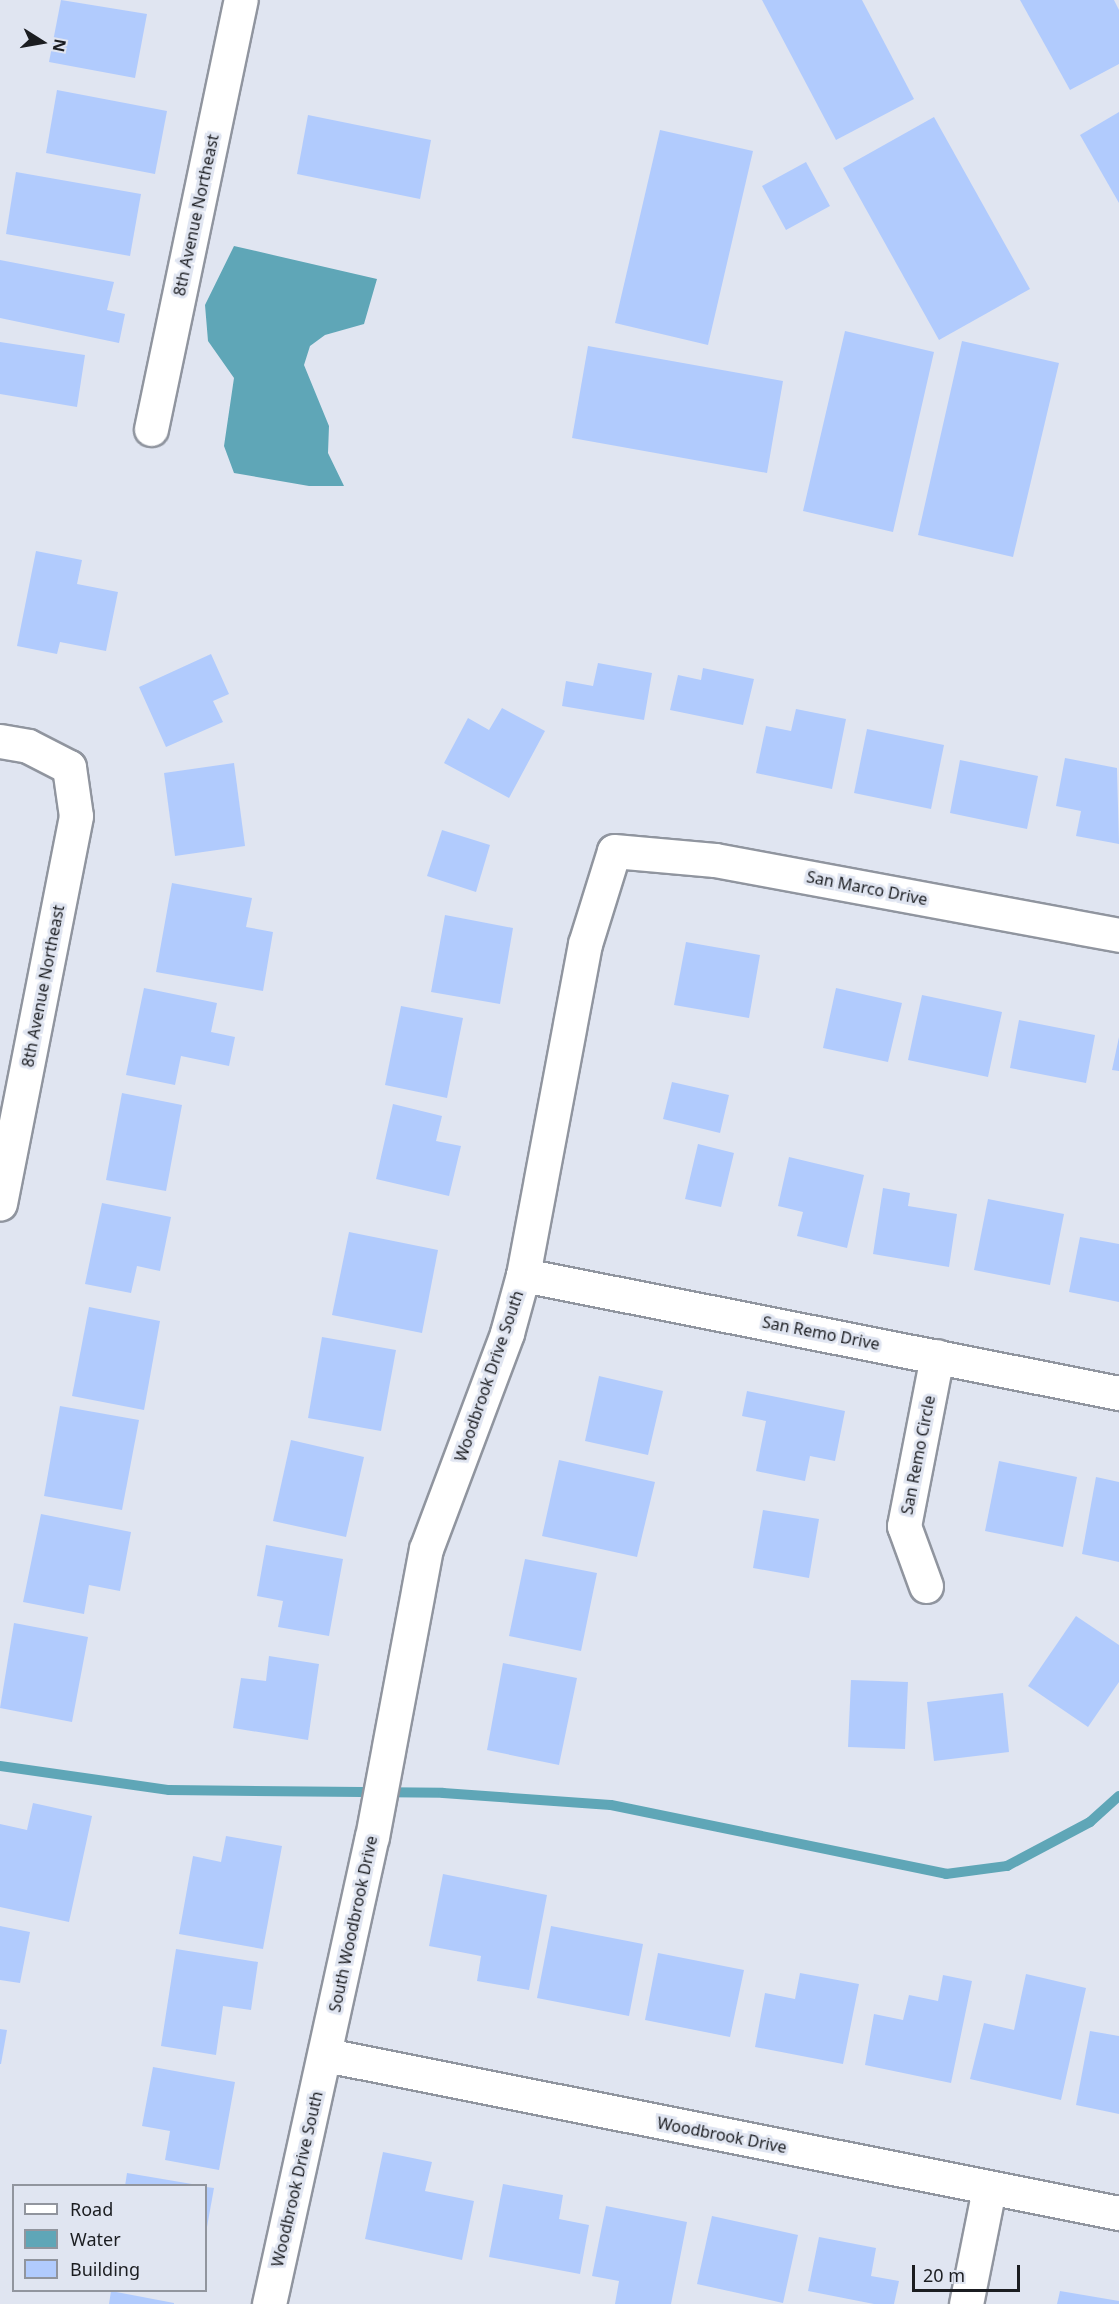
<!DOCTYPE html>
<style>
body{margin:0}
#map{position:relative;width:1119px;height:2304px;overflow:hidden;background:#e0e5f1;font-family:"Noto Sans",sans-serif}
div>[style]{position:absolute}
.water>*{inset:0;background:#5fa6b7}
.stream>*{height:10px;margin:-5px;padding:0 5px;transform-origin:5px;border-radius:5px;background:#5fa6b7}
.building>*{inset:0;background:#b1cbfd}
.roads{filter:drop-shadow(2px 0 #90959f) drop-shadow(-2px 0 #90959f) drop-shadow(0 2px #90959f) drop-shadow(0 -2px #90959f)}
.minor>*{height:33px;margin:-16.5px;padding:0 16.5px;transform-origin:16.5px;border-radius:16.5px;background:#fff}
span{translate:-50% -50%;white-space:nowrap;text-align:center;line-height:1.15;-webkit-text-stroke:6px #e0e5f1;paint-order:stroke}
.street-label{font-size:16px;color:#1b1d21}
.legend{position:absolute;left:12px;top:2184px;width:195px;height:108px;box-sizing:border-box;background:#e0e5f1;border:2px solid #91959e;margin:0;padding:8px 10px;list-style:none;font-size:18px;color:#1b1d21}
.legend li{display:flex;align-items:center;gap:12px;height:30px}
.legend b{width:30px;border:2px solid #91959e}
.north{position:absolute;left:12px;top:12px;width:60px;height:60px;-webkit-text-stroke:4px #e0e5f1;paint-order:stroke;rotate:101deg;font-size:16px;font-weight:700;line-height:24px;text-align:center;color:#1b1d21}
.north::after{content:'';display:block;margin:auto;width:21px;height:27px;background:#1b1d21;clip-path:polygon(50% 0,100% 100%,50% 72%,0 100%)}
.scale{position:absolute;left:912px;top:2265px;width:108px;height:27px;box-sizing:border-box;border:3px solid #1b1d21;border-top:0;padding-left:8px;font-size:18px;line-height:21px;white-space:nowrap;color:#1b1d21;-webkit-text-stroke:4px #e0e5f1;paint-order:stroke}
</style>
<div id="map">
<div class="water">
<div style="clip-path:polygon(234px 246px,377px 279px,364px 324px,325px 335px,310px 346px,304px 365px,329px 426px,328px 453px,344px 486px,309px 486px,234px 473px,224px 446px,234px 378px,208px 341px,205px 305px)"></div>
</div>
<div class="stream">
<div style="left:0;top:1766px;width:171px;rotate:8.1deg"></div>
<div style="left:169px;top:1790px;width:274px;rotate:0.6deg"></div>
<div style="left:443px;top:1793px;width:168px;rotate:4.1deg"></div>
<div style="left:611px;top:1805px;width:342px;rotate:11.6deg"></div>
<div style="left:946px;top:1874px;width:62px;rotate:-7.5deg"></div>
<div style="left:1007px;top:1866px;width:94px;rotate:-27.9deg"></div>
<div style="left:1090px;top:1822px;width:39px;rotate:-42deg"></div>
</div>
<div class="building">
<div style="clip-path:polygon(61px 0,147px 14px,135px 78px,49px 62px)"></div>
<div style="clip-path:polygon(762px 0,862px 0,914px 99px,836px 140px)"></div>
<div style="clip-path:polygon(1020px 0,1114px 0,1119px 10px,1119px 64px,1070px 90px)"></div>
<div style="clip-path:polygon(57px 90px,167px 111px,155px 174px,46px 153px)"></div>
<div style="clip-path:polygon(1119px 112px,1119px 203px,1080px 135px)"></div>
<div style="clip-path:polygon(308px 115px,431px 140px,420px 199px,297px 174px)"></div>
<div style="clip-path:polygon(934px 117px,1030px 289px,939px 340px,843px 168px)"></div>
<div style="clip-path:polygon(660px 130px,753px 151px,708px 345px,615px 323px)"></div>
<div style="clip-path:polygon(806px 162px,830px 206px,786px 230px,762px 186px)"></div>
<div style="clip-path:polygon(16px 172px,141px 194px,130px 256px,6px 234px)"></div>
<div style="clip-path:polygon(0 260px,114px 282px,107px 310px,125px 314px,119px 343px,0 318px)"></div>
<div style="clip-path:polygon(845px 331px,934px 352px,893px 532px,803px 511px)"></div>
<div style="clip-path:polygon(962px 341px,1059px 363px,1013px 557px,918px 535px)"></div>
<div style="clip-path:polygon(0 342px,85px 355px,77px 407px,0 394px)"></div>
<div style="clip-path:polygon(588px 346px,783px 381px,767px 473px,572px 438px)"></div>
<div style="clip-path:polygon(36px 551px,82px 560px,77px 584px,118px 592px,106px 651px,60px 642px,57px 654px,17px 646px)"></div>
<div style="clip-path:polygon(211px 654px,229px 694px,213px 701px,223px 722px,166px 747px,139px 687px)"></div>
<div style="clip-path:polygon(598px 663px,652px 673px,644px 720px,562px 706px,566px 681px,593px 686px)"></div>
<div style="clip-path:polygon(703px 668px,754px 679px,743px 725px,670px 710px,678px 675px,701px 680px)"></div>
<div style="clip-path:polygon(502px 708px,545px 731px,509px 798px,444px 763px,468px 718px,489px 730px)"></div>
<div style="clip-path:polygon(796px 709px,846px 719px,832px 789px,756px 773px,766px 726px,791px 731px)"></div>
<div style="clip-path:polygon(867px 729px,944px 745px,931px 809px,854px 793px)"></div>
<div style="clip-path:polygon(1065px 758px,1117px 768px,1119px 844px,1076px 836px,1081px 811px,1056px 806px)"></div>
<div style="clip-path:polygon(960px 760px,1038px 776px,1027px 829px,950px 813px)"></div>
<div style="clip-path:polygon(234px 763px,245px 846px,175px 856px,164px 773px)"></div>
<div style="clip-path:polygon(442px 830px,490px 845px,476px 892px,427px 876px)"></div>
<div style="clip-path:polygon(172px 883px,252px 898px,246px 927px,273px 932px,263px 991px,156px 972px)"></div>
<div style="clip-path:polygon(445px 915px,513px 928px,500px 1004px,431px 992px)"></div>
<div style="clip-path:polygon(686px 942px,760px 955px,749px 1018px,674px 1005px)"></div>
<div style="clip-path:polygon(144px 988px,217px 1003px,211px 1032px,235px 1037px,229px 1066px,181px 1056px,175px 1085px,126px 1075px)"></div>
<div style="clip-path:polygon(836px 988px,902px 1003px,888px 1062px,823px 1048px)"></div>
<div style="clip-path:polygon(922px 995px,1002px 1012px,988px 1077px,908px 1060px)"></div>
<div style="clip-path:polygon(401px 1006px,463px 1018px,447px 1098px,385px 1085px)"></div>
<div style="clip-path:polygon(1019px 1020px,1095px 1035px,1086px 1083px,1010px 1068px)"></div>
<div style="clip-path:polygon(1119px 1037px,1119px 1071px,1112px 1070px)"></div>
<div style="clip-path:polygon(672px 1082px,729px 1095px,720px 1133px,663px 1119px)"></div>
<div style="clip-path:polygon(122px 1093px,182px 1105px,166px 1191px,106px 1180px)"></div>
<div style="clip-path:polygon(393px 1104px,442px 1116px,436px 1141px,461px 1146px,449px 1196px,376px 1179px)"></div>
<div style="clip-path:polygon(698px 1144px,734px 1153px,721px 1207px,685px 1199px)"></div>
<div style="clip-path:polygon(789px 1157px,864px 1175px,847px 1248px,797px 1236px,803px 1212px,778px 1206px)"></div>
<div style="clip-path:polygon(883px 1188px,910px 1193px,908px 1206px,957px 1214px,949px 1267px,873px 1254px)"></div>
<div style="clip-path:polygon(988px 1199px,1064px 1214px,1050px 1285px,974px 1270px)"></div>
<div style="clip-path:polygon(102px 1203px,171px 1217px,160px 1271px,137px 1266px,131px 1293px,85px 1284px)"></div>
<div style="clip-path:polygon(349px 1232px,438px 1250px,422px 1333px,332px 1315px)"></div>
<div style="clip-path:polygon(1080px 1237px,1119px 1244px,1119px 1302px,1069px 1292px)"></div>
<div style="clip-path:polygon(89px 1307px,160px 1321px,144px 1410px,72px 1396px)"></div>
<div style="clip-path:polygon(322px 1337px,396px 1350px,381px 1431px,308px 1418px)"></div>
<div style="clip-path:polygon(599px 1376px,663px 1391px,648px 1455px,585px 1441px)"></div>
<div style="clip-path:polygon(747px 1391px,845px 1411px,835px 1461px,810px 1456px,805px 1481px,756px 1471px,766px 1421px,742px 1416px)"></div>
<div style="clip-path:polygon(60px 1406px,139px 1420px,122px 1510px,44px 1496px)"></div>
<div style="clip-path:polygon(291px 1440px,364px 1457px,346px 1537px,273px 1521px)"></div>
<div style="clip-path:polygon(559px 1460px,655px 1482px,637px 1557px,542px 1536px)"></div>
<div style="clip-path:polygon(999px 1461px,1077px 1477px,1063px 1547px,985px 1531px)"></div>
<div style="clip-path:polygon(1096px 1477px,1119px 1482px,1119px 1562px,1082px 1554px)"></div>
<div style="clip-path:polygon(763px 1510px,819px 1519px,809px 1578px,753px 1568px)"></div>
<div style="clip-path:polygon(41px 1514px,131px 1532px,120px 1591px,89px 1585px,84px 1614px,23px 1602px)"></div>
<div style="clip-path:polygon(266px 1545px,343px 1559px,329px 1636px,278px 1627px,283px 1601px,257px 1596px)"></div>
<div style="clip-path:polygon(525px 1559px,597px 1573px,581px 1651px,509px 1636px)"></div>
<div style="clip-path:polygon(1076px 1616px,1119px 1645px,1119px 1682px,1088px 1727px,1028px 1686px)"></div>
<div style="clip-path:polygon(14px 1623px,88px 1637px,72px 1722px,0 1708px)"></div>
<div style="clip-path:polygon(269px 1656px,319px 1664px,308px 1740px,233px 1728px,241px 1678px,266px 1681px)"></div>
<div style="clip-path:polygon(503px 1663px,577px 1678px,559px 1765px,487px 1750px)"></div>
<div style="clip-path:polygon(851px 1680px,908px 1682px,905px 1749px,848px 1747px)"></div>
<div style="clip-path:polygon(1003px 1693px,1009px 1752px,934px 1761px,927px 1702px)"></div>
<div style="clip-path:polygon(33px 1803px,92px 1816px,69px 1922px,0 1907px,0 1824px,27px 1830px)"></div>
<div style="clip-path:polygon(226px 1836px,282px 1846px,263px 1949px,179px 1934px,193px 1856px,221px 1862px)"></div>
<div style="clip-path:polygon(443px 1874px,547px 1895px,529px 1990px,477px 1981px,481px 1956px,429px 1946px)"></div>
<div style="clip-path:polygon(0 1926px,30px 1932px,20px 1983px,0 1980px)"></div>
<div style="clip-path:polygon(551px 1926px,643px 1944px,629px 2016px,537px 1998px)"></div>
<div style="clip-path:polygon(176px 1949px,258px 1962px,251px 2010px,223px 2006px,216px 2055px,161px 2046px)"></div>
<div style="clip-path:polygon(658px 1953px,744px 1970px,730px 2037px,645px 2020px)"></div>
<div style="clip-path:polygon(800px 1973px,859px 1984px,843px 2064px,755px 2047px,765px 1993px,795px 1999px)"></div>
<div style="clip-path:polygon(1026px 1974px,1086px 1988px,1061px 2100px,970px 2079px,984px 2023px,1014px 2030px)"></div>
<div style="clip-path:polygon(943px 1975px,972px 1981px,951px 2083px,865px 2065px,874px 2014px,903px 2020px,909px 1995px,938px 2001px)"></div>
<div style="clip-path:polygon(0 2029px,7px 2030px,1px 2064px,0 2064px)"></div>
<div style="clip-path:polygon(1090px 2031px,1119px 2036px,1119px 2114px,1076px 2105px)"></div>
<div style="clip-path:polygon(153px 2067px,235px 2082px,219px 2170px,165px 2160px,170px 2131px,142px 2126px)"></div>
<div style="clip-path:polygon(383px 2152px,432px 2162px,425px 2191px,474px 2201px,462px 2260px,365px 2239px)"></div>
<div style="clip-path:polygon(127px 2173px,192px 2184px,192px 2186px,125px 2186px)"></div>
<div style="clip-path:polygon(503px 2184px,563px 2195px,559px 2219px,589px 2225px,580px 2274px,489px 2257px)"></div>
<div style="clip-path:polygon(206px 2187px,214px 2188px,207px 2227px,206px 2227px)"></div>
<div style="clip-path:polygon(606px 2206px,687px 2222px,671px 2304px,615px 2304px,619px 2281px,592px 2276px)"></div>
<div style="clip-path:polygon(712px 2216px,798px 2235px,783px 2303px,697px 2284px)"></div>
<div style="clip-path:polygon(819px 2237px,876px 2248px,871px 2276px,899px 2281px,894px 2304px,874px 2304px,808px 2291px)"></div>
<div style="clip-path:polygon(111px 2291px,174px 2303px,174px 2304px,109px 2304px)"></div>
<div style="clip-path:polygon(1060px 2291px,1119px 2301px,1119px 2304px,1057px 2304px)"></div>
</div>
<div class="roads">
<div class="minor">
<div style="left:151px;top:429px;width:438px;rotate:-78.2deg"></div>
<div style="left:0;top:741px;width:28px;rotate:10deg"></div>
<div style="left:28px;top:746px;width:46px;rotate:27.1deg"></div>
<div style="left:69px;top:767px;width:49px;rotate:81.9deg"></div>
<div style="left:76px;top:816px;width:395px;rotate:101.1deg"></div>
<div style="left:523px;top:1275px;width:608px;rotate:11.2deg"></div>
<div style="left:926px;top:1586px;width:64px;rotate:-110.1deg"></div>
<div style="left:904px;top:1526px;width:173px;rotate:-79deg"></div>
<div style="left:326px;top:2055px;width:809px;rotate:11.27deg"></div>
<div style="left:269px;top:2304px;width:478px;rotate:-77.6deg"></div>
<div style="left:372px;top:1837px;width:293px;rotate:-79.4deg"></div>
<div style="left:426px;top:1549px;width:231px;rotate:-69.4deg"></div>
<div style="left:507px;top:1333px;width:60px;rotate:-74.6deg"></div>
<div style="left:523px;top:1275px;width:337px;rotate:-79.4deg"></div>
<div style="left:585px;top:944px;width:97px;rotate:-72.7deg"></div>
<div style="left:614px;top:851px;width:101px;rotate:5.1deg"></div>
<div style="left:715px;top:860px;width:411px;rotate:10.5deg"></div>
<div style="left:966px;top:2304px;width:117px;rotate:-78.7deg"></div>
</div>
</div>
<div class="street-label">
<span style="left:196px;top:215px;rotate:-78deg">8th Avenue Northeast</span>
<span style="left:867px;top:888px;rotate:11deg">San Marco Drive</span>
<span style="left:43px;top:986px;rotate:-79deg">8th Avenue Northeast</span>
<span style="left:821px;top:1333px;rotate:11deg">San Remo Drive</span>
<span style="left:489px;top:1376px;rotate:-71deg">Woodbrook Drive South</span>
<span style="left:918px;top:1455px;rotate:-79deg">San Remo Circle</span>
<span style="left:353px;top:1924px;rotate:-78deg">South Woodbrook Drive</span>
<span style="left:722px;top:2135px;rotate:11deg">Woodbrook Drive</span>
<span style="left:297px;top:2179px;rotate:-77deg">Woodbrook Drive South</span>
</div>
<ul class="legend">
<li><b style="height:8px;background:#fff"></b>Road</li>
<li><b style="height:16px;background:#5fa6b7"></b>Water</li>
<li><b style="height:16px;background:#b1cbfd"></b>Building</li>
</ul>
<div class="north">N</div>
<div class="scale">20 m</div>
</div>
